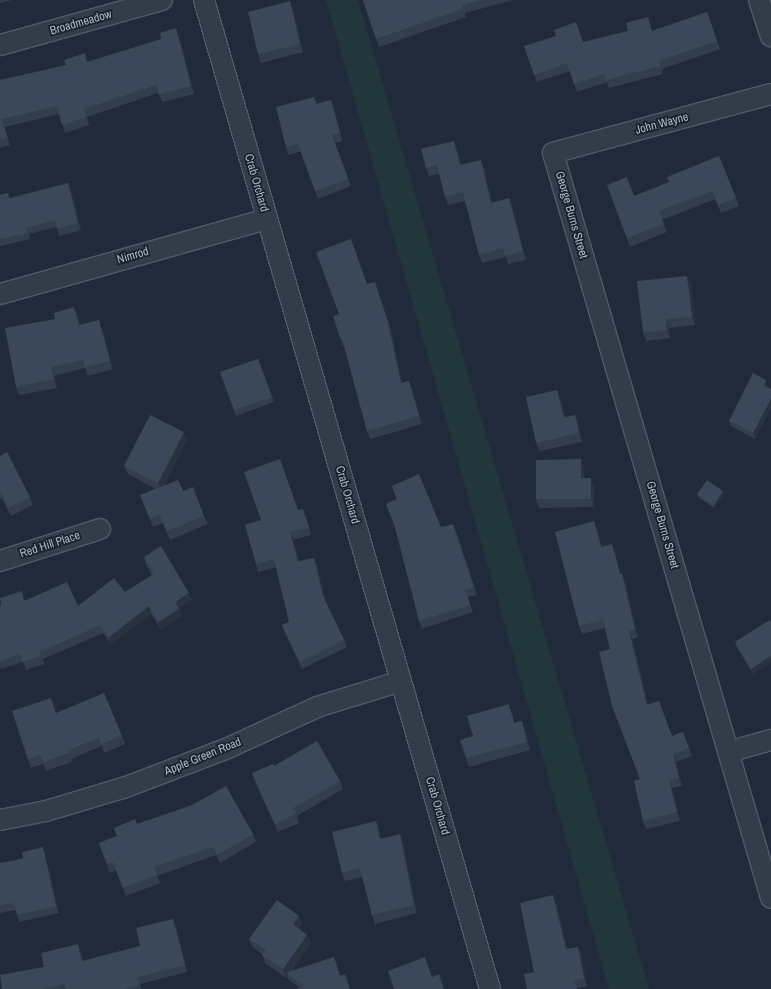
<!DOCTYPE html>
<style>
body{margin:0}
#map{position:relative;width:771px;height:989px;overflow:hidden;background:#202a3a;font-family:"Archivo Narrow",sans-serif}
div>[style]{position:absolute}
.green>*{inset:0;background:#22373b}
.roads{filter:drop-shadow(1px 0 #515a68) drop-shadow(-1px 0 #515a68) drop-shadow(0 1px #515a68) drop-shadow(0 -1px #515a68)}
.minor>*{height:20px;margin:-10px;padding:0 10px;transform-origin:10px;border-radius:10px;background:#343c4a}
.wall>*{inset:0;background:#333e4d}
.shaded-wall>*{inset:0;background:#29323f}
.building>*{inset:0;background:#3b485a}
span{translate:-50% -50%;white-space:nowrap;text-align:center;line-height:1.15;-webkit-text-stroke:3.5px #19212f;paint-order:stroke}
.street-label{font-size:12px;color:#aeb7c7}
</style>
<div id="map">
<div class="green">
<div style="clip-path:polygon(326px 0,358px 0,649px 989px,609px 989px)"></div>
</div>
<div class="roads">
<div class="minor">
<div style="left:204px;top:0;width:1030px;rotate:73.87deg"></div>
<div style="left:759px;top:0;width:38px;rotate:72deg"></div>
<div style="left:0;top:45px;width:168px;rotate:-15.5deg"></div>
<div style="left:771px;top:94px;width:226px;rotate:164.9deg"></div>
<div style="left:553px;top:153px;width:776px;rotate:73.69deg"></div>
<div style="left:0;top:294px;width:277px;rotate:-15.7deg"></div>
<div style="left:0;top:561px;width:105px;rotate:-17.7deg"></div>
<div style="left:728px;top:752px;width:45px;rotate:-15.6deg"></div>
<div style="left:0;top:820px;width:47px;rotate:-11.1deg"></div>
<div style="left:46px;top:811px;width:84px;rotate:-16.7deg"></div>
<div style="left:126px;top:787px;width:109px;rotate:-20.9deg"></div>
<div style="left:228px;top:748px;width:98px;rotate:-24.7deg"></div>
<div style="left:317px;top:707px;width:88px;rotate:-17.2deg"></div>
</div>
</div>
<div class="wall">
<div style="clip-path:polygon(0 0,12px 0,0 3px)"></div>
<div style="clip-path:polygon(363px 0,513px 0,465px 13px,466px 17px,379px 47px)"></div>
<div style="clip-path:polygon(293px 9px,303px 52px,261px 63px,258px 54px)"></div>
<div style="clip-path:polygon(707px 12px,720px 49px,662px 69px,663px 74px,609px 88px,607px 82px,577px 92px,570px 71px,537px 82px,524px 46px,583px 42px,628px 31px,648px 17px,652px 31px)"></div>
<div style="clip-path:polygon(179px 36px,194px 94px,162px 102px,158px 93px,87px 117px,89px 125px,65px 133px,59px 114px,5px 127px,10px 145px,0 148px,0 80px,88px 62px)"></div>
<div style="clip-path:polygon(314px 97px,317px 104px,334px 108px,342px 141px,335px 143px,351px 186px,318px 199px,301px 151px,288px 155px,286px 147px)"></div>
<div style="clip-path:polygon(457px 149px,461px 165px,484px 168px,492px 202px,512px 206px,526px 260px,508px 264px,506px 257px,482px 263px,479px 255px,465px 201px,448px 205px,445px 197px,439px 174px,429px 176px,426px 168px)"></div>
<div style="clip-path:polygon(719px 156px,739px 206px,721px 213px,715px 199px,662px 220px,667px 232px,630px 247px,607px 185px,634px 196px,669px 183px)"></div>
<div style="clip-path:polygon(68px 183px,71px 190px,81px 230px,59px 236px,57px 227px,29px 234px,30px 239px,0 246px,0 195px,8px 193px,9px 198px)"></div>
<div style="clip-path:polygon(367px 284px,391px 330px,402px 383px,412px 389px,422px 424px,370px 439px,367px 431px,344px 346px,343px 346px,340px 338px)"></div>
<div style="clip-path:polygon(691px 284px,695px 325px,669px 328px,670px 338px,646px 341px,643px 332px)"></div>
<div style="clip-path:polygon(78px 316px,80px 325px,102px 329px,113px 369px,88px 376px,85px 368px,54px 376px,57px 388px,19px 395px,16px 387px)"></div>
<div style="clip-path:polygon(258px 359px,274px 402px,236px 416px,220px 372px)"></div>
<div style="clip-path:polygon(768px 386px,755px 439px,731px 426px,729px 421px)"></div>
<div style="clip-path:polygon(560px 398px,565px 417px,575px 415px,578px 424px,582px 442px,540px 451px,536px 443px)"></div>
<div style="clip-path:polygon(187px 440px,164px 486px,183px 491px,204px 516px,208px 524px,170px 540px,163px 523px,153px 527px,140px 495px,156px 489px,128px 474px,124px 466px)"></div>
<div style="clip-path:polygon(0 456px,30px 497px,33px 505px,11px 516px,2px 498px,0 500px)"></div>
<div style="clip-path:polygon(584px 468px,584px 478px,594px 486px,594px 507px,539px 508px,536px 499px)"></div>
<div style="clip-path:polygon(392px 486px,441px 527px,456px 532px,477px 595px,468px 597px,473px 612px,422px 629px,419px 621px,395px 528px,386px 504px,397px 500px)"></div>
<div style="clip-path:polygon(697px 494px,724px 494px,714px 508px,698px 497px)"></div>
<div style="clip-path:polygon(298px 510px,306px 516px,311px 535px,293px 540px,299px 561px,314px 558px,317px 565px,325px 600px,344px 640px,347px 647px,302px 669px,285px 633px,282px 625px,289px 622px,276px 567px,258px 572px,256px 564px)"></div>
<div style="clip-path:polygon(597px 529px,602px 547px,615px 552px,620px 574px,622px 574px,625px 582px,638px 637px,632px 639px,648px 705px,672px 736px,683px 732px,692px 756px,676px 762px,682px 786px,672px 788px,680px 821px,646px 829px,643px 821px,640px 779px,605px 628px,582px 634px,579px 626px)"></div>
<div style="clip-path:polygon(144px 557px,192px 600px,179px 608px,182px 616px,161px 629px,151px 614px,111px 644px,103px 633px,43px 659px,44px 664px,26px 670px,23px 662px,1px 669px,0 665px,0 605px,25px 600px,78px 606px,125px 592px,152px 575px,146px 565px)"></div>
<div style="clip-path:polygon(770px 620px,753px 674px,737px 648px,735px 642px)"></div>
<div style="clip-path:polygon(56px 713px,122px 736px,125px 744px,104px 753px,102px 746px,71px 759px,72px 762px,46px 771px,43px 764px,31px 768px,28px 760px)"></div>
<div style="clip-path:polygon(512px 713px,514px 723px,525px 729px,530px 750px,469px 767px,466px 758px,473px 736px)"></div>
<div style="clip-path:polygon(274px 766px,340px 781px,343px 789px,297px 816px,299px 823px,278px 832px,255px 782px,252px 773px)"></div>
<div style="clip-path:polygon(376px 821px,379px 829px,381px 839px,403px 843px,417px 913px,375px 924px,372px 915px,363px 877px,345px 881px,342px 873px)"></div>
<div style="clip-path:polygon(137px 824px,253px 834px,256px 842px,220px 863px,216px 855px,157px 876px,160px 883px,126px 896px,116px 870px,110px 873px,99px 843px,117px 836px)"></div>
<div style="clip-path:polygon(45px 854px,59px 913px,19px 922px,16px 910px,0 913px,0 863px)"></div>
<div style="clip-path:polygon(556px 903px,567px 949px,578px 947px,581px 955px,587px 986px,577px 988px,534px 972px)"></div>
<div style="clip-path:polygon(299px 916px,302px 924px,299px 928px,311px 943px,291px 971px,334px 957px,340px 976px,348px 981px,300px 988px,288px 979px,287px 976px,286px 978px,265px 963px,263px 955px,253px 947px,249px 939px)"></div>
<div style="clip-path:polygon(176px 926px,187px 972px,140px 984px,141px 989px,2px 989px,44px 967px,81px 951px,83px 961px,140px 946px)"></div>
</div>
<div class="shaded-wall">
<div style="clip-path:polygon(290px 1px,293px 9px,303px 52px,300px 44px)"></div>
<div style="clip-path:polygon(176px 28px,179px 36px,194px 94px,191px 86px)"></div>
<div style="clip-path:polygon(331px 100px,334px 108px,342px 141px,340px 133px)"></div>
<div style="clip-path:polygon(2px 119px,5px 127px,10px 145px,7px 137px)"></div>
<div style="clip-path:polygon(454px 141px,457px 149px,463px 173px,460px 165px)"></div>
<div style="clip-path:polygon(481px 160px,484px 168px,494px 211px,491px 203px)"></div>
<div style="clip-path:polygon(68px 183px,71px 190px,81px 230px,78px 223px)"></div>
<div style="clip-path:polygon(509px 198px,512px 206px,526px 260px,523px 251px)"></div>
<div style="clip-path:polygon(687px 276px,691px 284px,695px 325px,692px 317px)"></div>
<div style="clip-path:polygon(378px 290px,391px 330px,404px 391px,401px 383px)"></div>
<div style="clip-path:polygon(74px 307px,78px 316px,82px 334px,79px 325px)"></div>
<div style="clip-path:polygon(666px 319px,669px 328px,670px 338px,667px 330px)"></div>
<div style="clip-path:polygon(99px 320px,102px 329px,113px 369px,110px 361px)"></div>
<div style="clip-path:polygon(766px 380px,768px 386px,766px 391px,764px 385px)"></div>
<div style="clip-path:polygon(409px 381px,412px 389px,422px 424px,419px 416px)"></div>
<div style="clip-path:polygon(557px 390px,560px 398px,567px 426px,564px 418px)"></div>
<div style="clip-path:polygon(771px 399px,771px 409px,755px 439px,753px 433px)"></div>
<div style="clip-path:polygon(575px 415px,578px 424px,582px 442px,579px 433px)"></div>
<div style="clip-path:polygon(184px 432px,187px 440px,161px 491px,158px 483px)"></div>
<div style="clip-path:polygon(581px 459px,584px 468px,584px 486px,581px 478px)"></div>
<div style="clip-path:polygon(591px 478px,594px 486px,594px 507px,591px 499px)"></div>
<div style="clip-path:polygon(723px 491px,724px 494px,714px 508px,713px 506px)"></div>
<div style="clip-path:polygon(303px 509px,306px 516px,311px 535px,309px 528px)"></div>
<div style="clip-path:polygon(594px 521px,597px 529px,604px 555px,601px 547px)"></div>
<div style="clip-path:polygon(290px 532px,293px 540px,301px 569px,298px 562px)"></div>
<div style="clip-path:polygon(612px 544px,615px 552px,623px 582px,620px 574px)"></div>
<div style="clip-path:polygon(314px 558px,317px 565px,326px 603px,323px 596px)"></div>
<div style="clip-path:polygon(622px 574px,625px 582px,638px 637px,635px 629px)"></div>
<div style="clip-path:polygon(189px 593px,192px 600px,177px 609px,175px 602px)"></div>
<div style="clip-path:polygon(149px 606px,151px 614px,111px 644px,109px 637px)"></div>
<div style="clip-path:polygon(179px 609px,182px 616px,161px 629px,158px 622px)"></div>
<div style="clip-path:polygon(629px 631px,632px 639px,650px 713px,647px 705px)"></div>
<div style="clip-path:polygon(771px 656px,771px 663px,753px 674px,751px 669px)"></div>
<div style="clip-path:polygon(509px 704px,512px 713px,517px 731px,514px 723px)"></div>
<div style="clip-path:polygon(522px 721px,525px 729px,530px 750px,527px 742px)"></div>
<div style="clip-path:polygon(673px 754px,676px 762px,682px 786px,679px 778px)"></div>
<div style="clip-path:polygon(669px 780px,672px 788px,680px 821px,677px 812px)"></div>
<div style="clip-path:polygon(376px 821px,379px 829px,383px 848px,380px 839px)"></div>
<div style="clip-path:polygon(400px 834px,403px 843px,417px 913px,414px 905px)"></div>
<div style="clip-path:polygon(43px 847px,45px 854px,59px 913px,56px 906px)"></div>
<div style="clip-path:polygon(553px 895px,556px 903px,569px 957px,566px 949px)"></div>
<div style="clip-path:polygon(299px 916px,302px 924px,296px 933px,293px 924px)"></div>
<div style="clip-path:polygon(173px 919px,176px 926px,187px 972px,185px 965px)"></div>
<div style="clip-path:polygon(307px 935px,311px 943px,288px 974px,286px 973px,287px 976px,286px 978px,283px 969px)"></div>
<div style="clip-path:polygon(78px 944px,81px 951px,85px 968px,82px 961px)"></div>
<div style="clip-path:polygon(578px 947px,581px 955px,587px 986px,584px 978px)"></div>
</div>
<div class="building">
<div style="clip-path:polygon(363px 0,481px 0,462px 5px,463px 9px,376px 39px)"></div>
<div style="clip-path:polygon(290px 1px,300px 44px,258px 54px,248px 12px)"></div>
<div style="clip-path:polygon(707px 12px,717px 41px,659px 61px,660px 66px,606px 80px,605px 74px,574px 84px,567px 63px,534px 75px,524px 46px,556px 36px,554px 30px,576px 22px,583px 42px,628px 31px,626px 23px,648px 17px,652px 31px)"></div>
<div style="clip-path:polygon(176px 28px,191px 86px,159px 94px,156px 85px,84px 109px,86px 117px,62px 125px,57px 106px,2px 119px,7px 137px,0 139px,0 80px,66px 65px,64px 60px,85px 53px,87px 62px,161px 39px,160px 33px)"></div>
<div style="clip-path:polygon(314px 97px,316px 104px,331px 100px,340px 133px,332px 135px,348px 179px,315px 191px,298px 144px,286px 147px,276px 107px)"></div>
<div style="clip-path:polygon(454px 141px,460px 165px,481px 160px,491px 203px,509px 198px,523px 251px,505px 256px,503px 248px,479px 255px,463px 192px,445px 197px,437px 165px,426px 168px,421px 149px)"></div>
<div style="clip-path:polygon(719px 156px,736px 198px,718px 205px,712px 191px,659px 211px,664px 224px,627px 238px,607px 185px,627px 177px,634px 196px,669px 182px,667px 177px)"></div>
<div style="clip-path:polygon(68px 183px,78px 223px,57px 229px,55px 220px,26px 228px,28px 233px,0 239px,0 195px,8px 193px,9px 199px)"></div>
<div style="clip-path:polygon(351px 239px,367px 284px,375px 282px,388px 322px,401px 383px,409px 381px,419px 416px,367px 431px,342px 338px,340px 338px,333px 316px,339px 314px,316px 252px)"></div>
<div style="clip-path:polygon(687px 276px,692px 317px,666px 319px,667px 330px,643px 332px,637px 281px)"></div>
<div style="clip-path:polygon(74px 307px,79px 325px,99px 320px,110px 361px,85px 367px,83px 360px,51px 367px,54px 379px,16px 387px,5px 328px,55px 319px,54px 313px)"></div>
<div style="clip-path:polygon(258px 359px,272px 397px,234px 410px,220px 372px)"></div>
<div style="clip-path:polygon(753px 373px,766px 380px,764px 385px,771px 389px,771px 399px,753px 433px,729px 421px)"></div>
<div style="clip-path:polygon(557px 390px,564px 418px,575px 415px,579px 433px,536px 443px,526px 397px)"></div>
<div style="clip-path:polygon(150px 415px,184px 432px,158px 483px,124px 466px)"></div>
<div style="clip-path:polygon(7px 452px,30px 497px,8px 508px,0 492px,0 456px)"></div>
<div style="clip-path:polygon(280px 459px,298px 510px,303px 509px,309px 528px,290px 532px,298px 562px,314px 558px,323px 596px,344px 640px,300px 662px,282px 625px,289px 622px,274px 559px,256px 564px,245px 525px,261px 520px,244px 472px)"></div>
<div style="clip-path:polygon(581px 459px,581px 478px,591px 478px,591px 499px,536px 499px,536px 460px)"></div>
<div style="clip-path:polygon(419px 474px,441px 527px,453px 524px,474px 587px,465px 590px,470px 605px,419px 621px,395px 526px,386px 504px,397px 499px,392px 486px)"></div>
<div style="clip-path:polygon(178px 480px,183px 491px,193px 487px,204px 516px,167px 531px,159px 514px,150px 519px,140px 495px)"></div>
<div style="clip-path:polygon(707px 480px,723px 491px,713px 506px,697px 494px)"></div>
<div style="clip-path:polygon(594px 521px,601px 547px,612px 544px,620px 574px,622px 574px,635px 629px,629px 631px,647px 705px,659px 701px,672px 736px,683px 732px,689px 748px,673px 754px,679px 778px,669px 780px,677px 812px,643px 821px,634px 781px,640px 779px,612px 706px,599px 652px,610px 649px,603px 620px,579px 626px,555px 532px)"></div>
<div style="clip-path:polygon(161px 546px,189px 593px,175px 602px,179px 609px,158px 622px,149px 606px,109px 637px,100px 625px,40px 652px,41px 656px,23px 662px,20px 654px,0 661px,0 605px,1px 604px,0 598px,22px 591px,24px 601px,67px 582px,78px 606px,114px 578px,125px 592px,154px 574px,144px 557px)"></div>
<div style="clip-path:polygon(770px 620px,771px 622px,771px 656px,751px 669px,735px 642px)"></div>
<div style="clip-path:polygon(104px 693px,122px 736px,101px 744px,99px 738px,68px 750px,69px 753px,43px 762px,40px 755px,28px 760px,12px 711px,51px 698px,56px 713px)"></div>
<div style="clip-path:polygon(509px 704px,514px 723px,522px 721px,527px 742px,466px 758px,460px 740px,473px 736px,467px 716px)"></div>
<div style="clip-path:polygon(317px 741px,340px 781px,293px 808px,296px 814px,275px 824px,252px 773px,273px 764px,274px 766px)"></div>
<div style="clip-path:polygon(226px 786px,253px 834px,217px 855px,213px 847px,154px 867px,157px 875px,123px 888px,113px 862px,107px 864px,99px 843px,117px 836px,114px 828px,135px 819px,137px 824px,192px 805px)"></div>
<div style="clip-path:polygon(376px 821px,380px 839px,400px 834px,414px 905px,372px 915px,360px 868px,342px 873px,332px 832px)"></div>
<div style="clip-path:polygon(43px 847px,56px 906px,17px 915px,14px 903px,0 905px,0 863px,23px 859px,22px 852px)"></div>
<div style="clip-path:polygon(553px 895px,566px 949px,578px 947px,584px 978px,574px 980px,577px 989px,527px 989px,524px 974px,534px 972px,520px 903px)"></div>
<div style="clip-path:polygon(277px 900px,299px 916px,293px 924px,307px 935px,283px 969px,262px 955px,266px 950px,249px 939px)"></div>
<div style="clip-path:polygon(173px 919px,185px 965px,137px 977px,140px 985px,125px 989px,66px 989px,64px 984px,43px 989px,2px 989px,0 975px,44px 967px,41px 953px,78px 944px,82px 961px,140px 946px,136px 928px)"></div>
<div style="clip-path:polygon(334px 957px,340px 976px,345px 974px,350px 989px,296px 989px,304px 986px,286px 973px)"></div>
<div style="clip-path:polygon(425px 957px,432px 977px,439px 974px,444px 989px,394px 989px,388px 971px)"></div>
</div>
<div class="street-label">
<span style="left:81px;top:23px;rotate:-16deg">Broadmeadow</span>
<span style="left:662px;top:124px;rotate:-15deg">John Wayne</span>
<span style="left:256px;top:183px;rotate:74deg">Crab Orchard</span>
<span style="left:571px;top:215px;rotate:74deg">George Burns Street</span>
<span style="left:133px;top:256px;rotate:-16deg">Nimrod</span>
<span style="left:347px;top:495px;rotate:74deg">Crab Orchard</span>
<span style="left:662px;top:525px;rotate:74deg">George Burns Street</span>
<span style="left:50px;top:545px;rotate:-18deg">Red Hill Place</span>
<span style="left:203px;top:757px;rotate:-22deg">Apple Green Road</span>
<span style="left:437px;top:806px;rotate:74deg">Crab Orchard</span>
</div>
</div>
